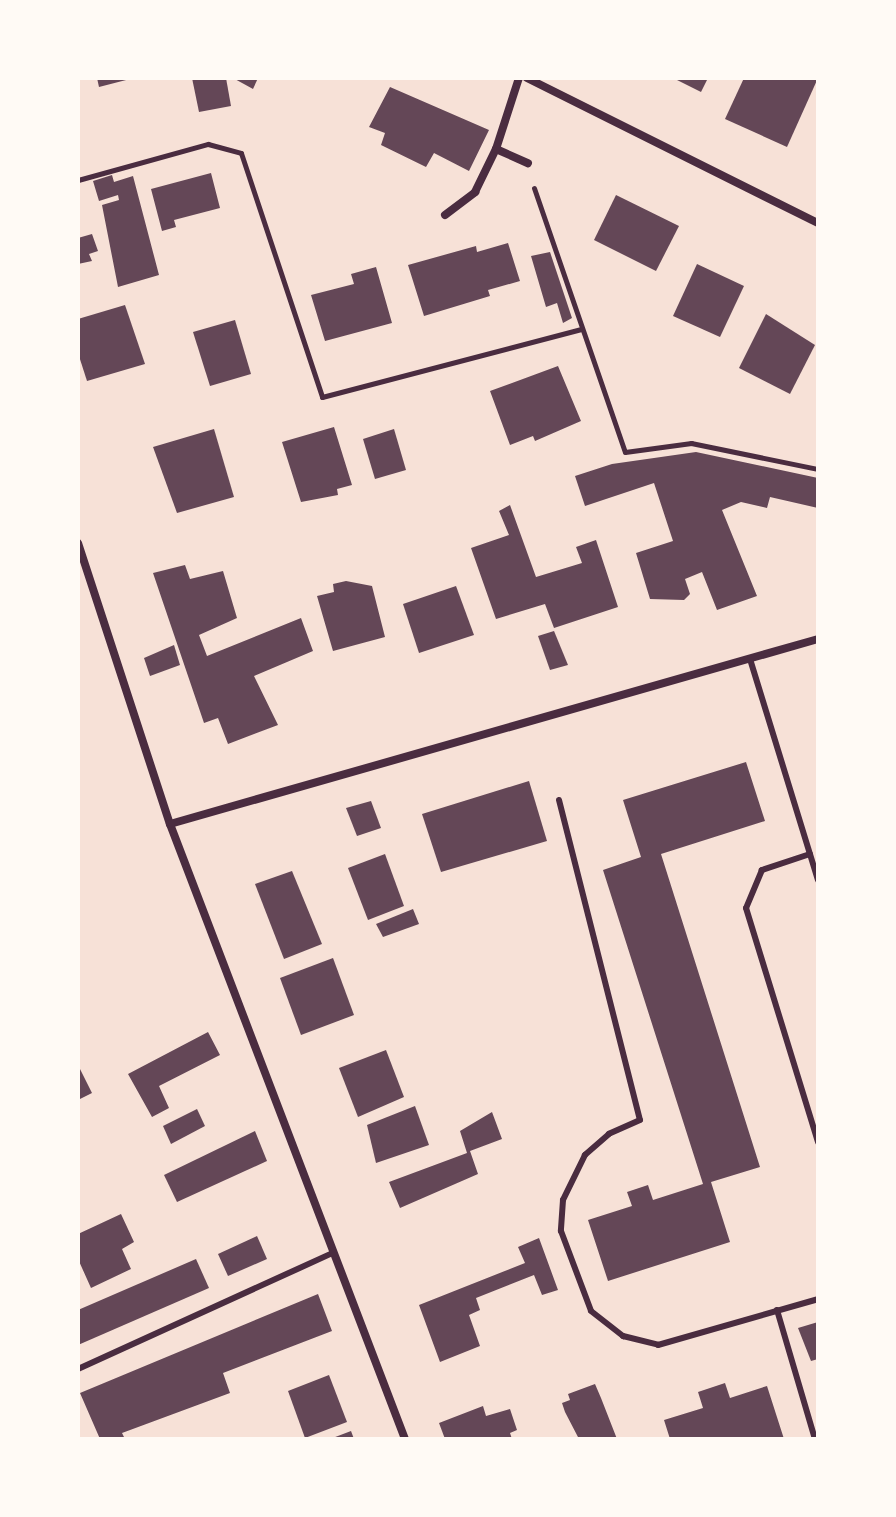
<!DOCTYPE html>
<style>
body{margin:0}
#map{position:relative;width:896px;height:1517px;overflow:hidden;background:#f7e1d7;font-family:"Nunito Sans",sans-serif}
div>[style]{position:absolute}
.building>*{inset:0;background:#644757}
.path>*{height:5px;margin:-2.5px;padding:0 2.5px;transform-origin:2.5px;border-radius:2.5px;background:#4a2c40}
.service>*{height:6px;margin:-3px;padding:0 3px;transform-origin:3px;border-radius:3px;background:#4a2c40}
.minor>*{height:8px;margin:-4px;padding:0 4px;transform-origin:4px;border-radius:4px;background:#4a2c40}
span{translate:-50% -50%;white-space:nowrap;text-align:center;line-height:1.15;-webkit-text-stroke:6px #fffaf5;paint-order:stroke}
.frame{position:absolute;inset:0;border:80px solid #fffaf5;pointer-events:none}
</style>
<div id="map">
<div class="building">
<div style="clip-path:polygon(97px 78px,130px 78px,130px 79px,99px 87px)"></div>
<div style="clip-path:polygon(192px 78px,226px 78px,231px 106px,199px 112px)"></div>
<div style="clip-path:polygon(233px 78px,258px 78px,253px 89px)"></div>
<div style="clip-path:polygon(673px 78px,708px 78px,701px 92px)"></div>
<div style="clip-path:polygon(744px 78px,818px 78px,787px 147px,725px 119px)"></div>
<div style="clip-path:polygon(390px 87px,489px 130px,469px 171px,434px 153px,426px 167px,381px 145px,385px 133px,369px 127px)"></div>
<div style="clip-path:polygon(211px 173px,220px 208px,174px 220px,176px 227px,162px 231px,151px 189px)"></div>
<div style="clip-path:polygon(112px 175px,114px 182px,133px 176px,159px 275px,118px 287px,102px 205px,119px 200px,118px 195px,99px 201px,93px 181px)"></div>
<div style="clip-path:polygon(616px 195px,679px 226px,656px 271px,594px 240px)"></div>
<div style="clip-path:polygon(92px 234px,98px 251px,89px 254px,92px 261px,78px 264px,78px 238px)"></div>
<div style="clip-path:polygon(508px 243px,520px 281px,488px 290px,490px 296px,424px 316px,408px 265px,476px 246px,477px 252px)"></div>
<div style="clip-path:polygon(550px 252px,572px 318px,563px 323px,557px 303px,546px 307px,531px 256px)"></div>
<div style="clip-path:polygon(697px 264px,744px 286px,720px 337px,673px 316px)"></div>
<div style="clip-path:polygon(376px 267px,392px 323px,325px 341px,311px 295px,354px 284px,351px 274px)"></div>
<div style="clip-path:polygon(125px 305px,145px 364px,87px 381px,78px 353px,78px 319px)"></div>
<div style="clip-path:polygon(766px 314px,815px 345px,790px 394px,739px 368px)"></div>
<div style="clip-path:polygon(235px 320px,251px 374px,210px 386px,193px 332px)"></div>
<div style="clip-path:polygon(558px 366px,581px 421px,535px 441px,533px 436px,510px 445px,490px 391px)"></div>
<div style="clip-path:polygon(334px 427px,352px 485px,337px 489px,338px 495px,301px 502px,282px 442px)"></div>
<div style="clip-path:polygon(214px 429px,234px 497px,177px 513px,153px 447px)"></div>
<div style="clip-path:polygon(394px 429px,406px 470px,375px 479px,363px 439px)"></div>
<div style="clip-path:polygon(696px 452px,818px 478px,818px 508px,770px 497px,767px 508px,741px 502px,722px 510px,757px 596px,717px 610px,702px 572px,685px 579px,690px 594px,684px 600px,650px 599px,636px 553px,673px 541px,654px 483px,585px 506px,575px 476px,612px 464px)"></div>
<div style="clip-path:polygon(510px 505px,536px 577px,582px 563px,576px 547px,596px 540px,618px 607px,554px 628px,545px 604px,496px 619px,471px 548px,509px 535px,499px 511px)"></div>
<div style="clip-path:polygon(185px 565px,190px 579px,223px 571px,237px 618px,199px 635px,207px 656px,301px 618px,313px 651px,254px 676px,278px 725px,228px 744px,218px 718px,204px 723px,153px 573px)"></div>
<div style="clip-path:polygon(346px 581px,372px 586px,385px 637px,333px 651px,317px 596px,334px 592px,333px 584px)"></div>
<div style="clip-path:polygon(456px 586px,474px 635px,419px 653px,403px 604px)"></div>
<div style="clip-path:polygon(554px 631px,568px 665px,550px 670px,538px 636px)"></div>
<div style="clip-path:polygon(174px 645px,180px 665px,150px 676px,144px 658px)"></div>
<div style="clip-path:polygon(746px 762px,765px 821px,661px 854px,760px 1167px,711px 1182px,730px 1242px,608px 1281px,588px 1220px,632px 1206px,627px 1192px,648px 1185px,653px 1200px,703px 1184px,603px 870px,641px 857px,623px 800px)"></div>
<div style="clip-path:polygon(529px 781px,547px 841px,441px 872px,422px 814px)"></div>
<div style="clip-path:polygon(371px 801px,381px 828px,357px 836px,346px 808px)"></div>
<div style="clip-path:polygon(385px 854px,404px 906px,368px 920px,348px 868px)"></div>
<div style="clip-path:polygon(292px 871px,322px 944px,284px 959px,255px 884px)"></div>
<div style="clip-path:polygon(413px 909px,419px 924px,383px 937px,376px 924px)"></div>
<div style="clip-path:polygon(333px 958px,354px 1015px,301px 1035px,280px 978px)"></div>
<div style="clip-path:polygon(208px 1032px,220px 1055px,159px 1086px,169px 1108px,152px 1117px,128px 1074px)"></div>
<div style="clip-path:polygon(386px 1050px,404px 1097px,358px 1117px,339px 1068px)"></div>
<div style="clip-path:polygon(78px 1065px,92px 1093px,78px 1100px)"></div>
<div style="clip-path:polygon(415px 1106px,429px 1145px,376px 1163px,367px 1125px)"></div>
<div style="clip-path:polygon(197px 1109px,205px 1126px,171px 1144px,163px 1126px)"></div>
<div style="clip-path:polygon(492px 1112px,502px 1139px,470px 1151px,478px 1174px,400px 1208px,389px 1182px,467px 1153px,460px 1131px)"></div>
<div style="clip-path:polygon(255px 1131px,267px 1161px,177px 1202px,164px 1175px)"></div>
<div style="clip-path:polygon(121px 1214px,134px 1242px,122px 1249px,131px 1269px,91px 1288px,78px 1259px,78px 1234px)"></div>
<div style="clip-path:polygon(257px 1236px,267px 1259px,228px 1276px,218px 1254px)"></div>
<div style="clip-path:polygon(539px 1238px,558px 1290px,542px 1295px,534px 1275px,476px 1298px,480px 1310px,469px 1315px,480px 1346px,440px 1362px,419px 1305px,525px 1263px,518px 1247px)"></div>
<div style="clip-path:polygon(196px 1259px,209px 1288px,78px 1345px,78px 1310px)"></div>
<div style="clip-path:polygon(318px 1294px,332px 1331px,223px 1373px,230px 1393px,122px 1433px,125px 1439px,100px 1439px,80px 1393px)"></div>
<div style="clip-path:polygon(818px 1322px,818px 1359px,811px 1361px,798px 1328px)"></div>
<div style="clip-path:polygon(329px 1375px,347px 1422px,305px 1438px,288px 1391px)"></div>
<div style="clip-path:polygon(725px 1383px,730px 1398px,767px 1386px,784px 1439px,670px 1439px,664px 1420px,703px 1408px,698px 1392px)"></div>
<div style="clip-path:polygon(595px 1384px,601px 1398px,617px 1439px,579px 1439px,565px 1412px,562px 1403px,570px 1400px,568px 1394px)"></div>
<div style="clip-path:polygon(483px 1406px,486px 1416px,510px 1409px,517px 1430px,510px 1433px,512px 1439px,445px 1439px,439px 1423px)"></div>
<div style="clip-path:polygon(351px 1431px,354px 1439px,330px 1439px)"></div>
</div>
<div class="path">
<div style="left:78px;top:180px;width:135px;rotate:-15.5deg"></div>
<div style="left:208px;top:144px;width:34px;rotate:15deg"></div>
<div style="left:241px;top:153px;width:257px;rotate:71.6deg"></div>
<div style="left:322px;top:397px;width:268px;rotate:-14.7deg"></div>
<div style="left:534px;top:188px;width:279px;rotate:71deg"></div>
<div style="left:625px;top:452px;width:67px;rotate:-7.8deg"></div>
<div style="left:691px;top:443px;width:130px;rotate:11.6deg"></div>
</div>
<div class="service">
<div style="left:750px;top:659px;width:231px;rotate:72.9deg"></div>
<div style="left:559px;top:800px;width:330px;rotate:75.8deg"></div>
<div style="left:640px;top:1120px;width:34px;rotate:156deg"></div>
<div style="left:609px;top:1134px;width:32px;rotate:139deg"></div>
<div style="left:585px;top:1155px;width:50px;rotate:116.1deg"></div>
<div style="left:563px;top:1200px;width:31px;rotate:94deg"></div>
<div style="left:561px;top:1231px;width:85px;rotate:69.4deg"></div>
<div style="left:591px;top:1311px;width:41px;rotate:38deg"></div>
<div style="left:623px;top:1336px;width:36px;rotate:14deg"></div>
<div style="left:658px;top:1345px;width:166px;rotate:-16deg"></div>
<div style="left:810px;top:854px;width:51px;rotate:161.6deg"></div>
<div style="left:762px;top:870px;width:41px;rotate:112.8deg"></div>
<div style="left:746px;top:908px;width:245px;rotate:72.9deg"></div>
<div style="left:777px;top:1310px;width:134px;rotate:73.6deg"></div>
<div style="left:78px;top:1369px;width:280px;rotate:-24.5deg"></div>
</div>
<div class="minor">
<div style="left:527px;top:78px;width:325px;rotate:26.5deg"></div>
<div style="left:496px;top:149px;width:35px;rotate:24deg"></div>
<div style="left:445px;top:215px;width:38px;rotate:-37deg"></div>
<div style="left:475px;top:192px;width:48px;rotate:-64deg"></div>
<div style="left:496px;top:149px;width:75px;rotate:-72.1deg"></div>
<div style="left:78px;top:543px;width:296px;rotate:71.9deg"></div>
<div style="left:170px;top:824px;width:658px;rotate:69.09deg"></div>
<div style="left:170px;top:824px;width:674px;rotate:-15.93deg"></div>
</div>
<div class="frame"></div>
</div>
